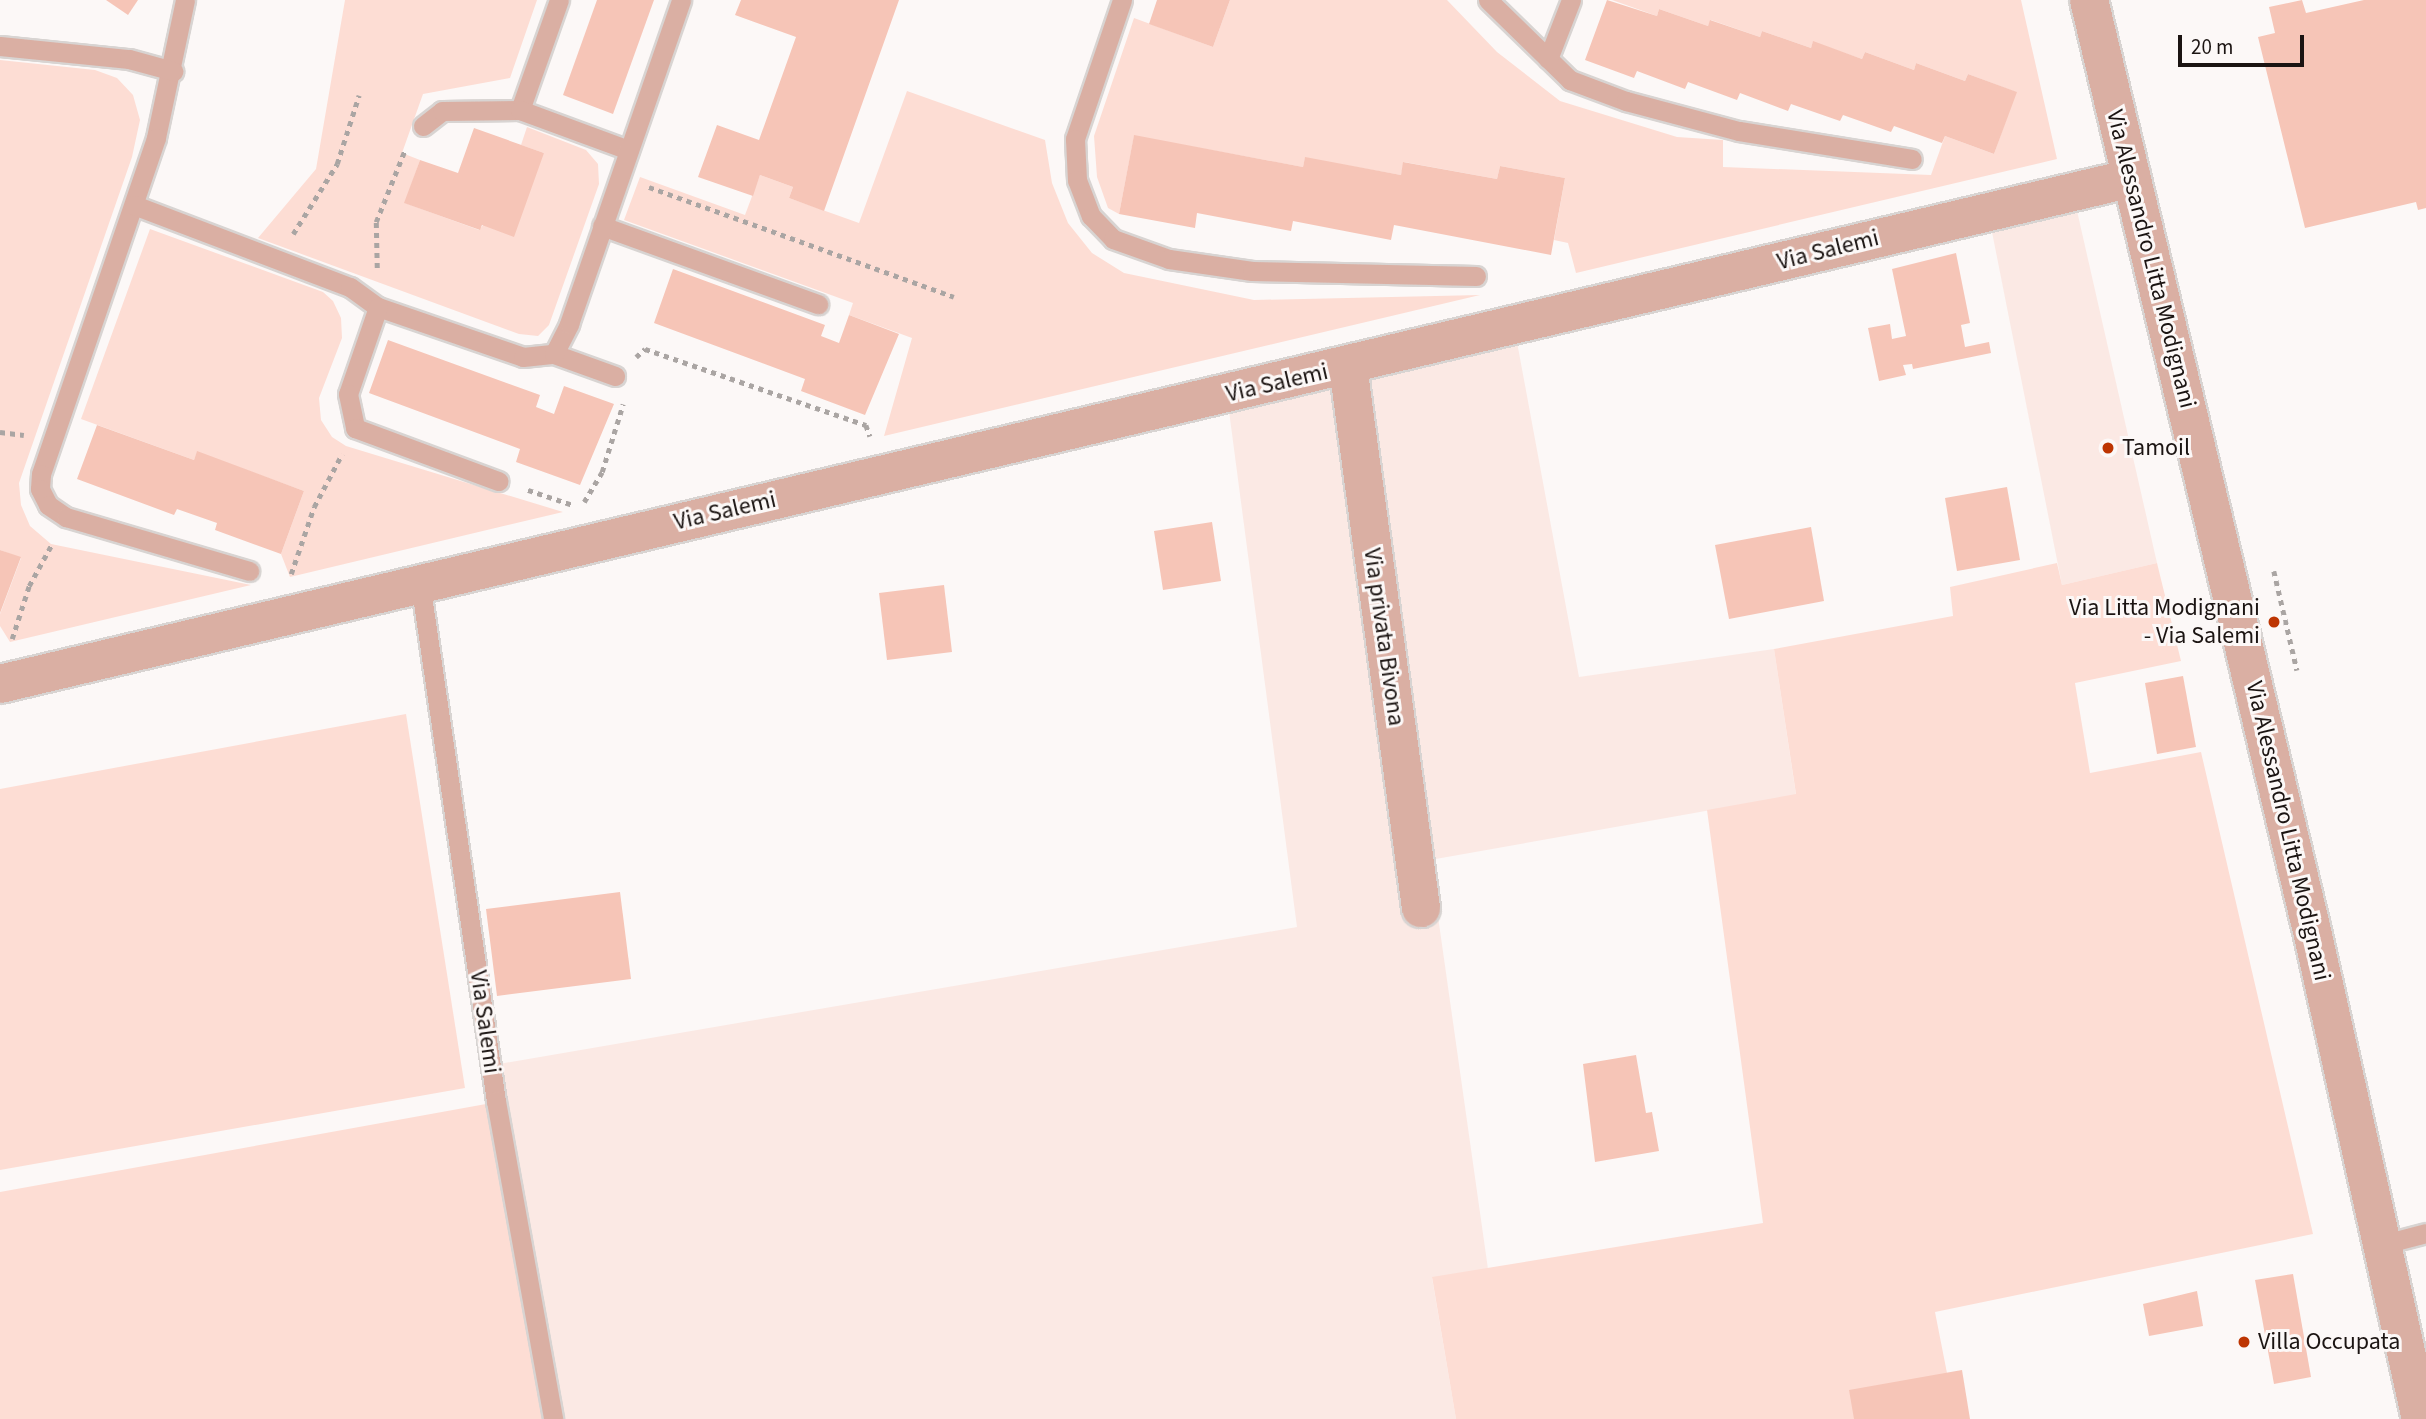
<!DOCTYPE html>
<style>
body{margin:0}
#map{position:relative;width:2426px;height:1419px;overflow:hidden;background:#fcf8f7;font-family:"Source Sans 3",sans-serif}
div>[style]{position:absolute}
.built>*{inset:0;background:#fbe9e4}
.green>*{inset:0;background:#fdddd4}
.building>*{inset:0;background:#f6c5b7}
.path>*{height:4.5px;margin-top:-2.25px;transform-origin:0;background:repeating-linear-gradient(90deg,#aaa5a3 0 5px,transparent 0 10px)}
.roads{filter:drop-shadow(2px 0 #d8d4d2) drop-shadow(-2px 0 #d8d4d2) drop-shadow(0 2px #d8d4d2) drop-shadow(0 -2px #d8d4d2)}
.service>*{height:19px;margin:-9.5px;padding:0 9.5px;transform-origin:9.5px;border-radius:9.5px;background:#daafa3}
.minor>*{height:38px;margin:-19px;padding:0 19px;transform-origin:19px;border-radius:19px;background:#daafa3}
.tertiary>*{height:38px;margin:-19px;padding:0 19px;transform-origin:19px;border-radius:19px;background:#daafa3}
.dots>*{width:19px;height:19px;translate:-50% -50%;box-sizing:border-box;border:4px solid #fcf8f7;border-radius:50%}
span{translate:-50% -50%;white-space:nowrap;text-align:center;line-height:1.15;-webkit-text-stroke:6px #fcf8f7;paint-order:stroke}
.street-label{font-size:24px;color:#1b1412}
.poi-label{font-size:24px;color:#1b1412}
.left{translate:0 -50%;text-align:left}
.right{translate:-100% -50%;text-align:right}
.scale{position:absolute;left:2178px;top:35px;width:126px;height:32px;box-sizing:border-box;border:4px solid #1b1412;border-top:0;padding-left:9px;font-size:21px;line-height:24px;white-space:nowrap;color:#1b1412;-webkit-text-stroke:5px #fcf8f7;paint-order:stroke}
</style>
<div id="map">
<div class="built">
<div style="clip-path:polygon(2075px 202px,2157px 563px,2062px 585px,1990px 222px)"></div>
<div style="clip-path:polygon(1517px 342px,1579px 677px,1774px 649px,1796px 795px,1430px 860px,1488px 1269px,1432px 1278px,1456px 1419px,563px 1419px,499px 1064px,1297px 927px,1229px 411px)"></div>
</div>
<div class="green">
<div style="clip-path:polygon(345px 0,537px 0,510px 78px,423px 94px,402px 153px,420px 160px,405px 203px,479px 230px,544px 153px,521px 145px,527px 127px,586px 150px,598px 164px,599px 184px,549px 325px,538px 336px,519px 334px,258px 238px,316px 169px)"></div>
<div style="clip-path:polygon(1230px 0,1447px 0,1497px 52px,1560px 101px,1677px 137px,1723px 140px,1723px 167px,1931px 175px,1945px 136px,1994px 154px,2016px 92px,1968px 74px,1965px 81px,1916px 63px,1914px 70px,1865px 52px,1862px 59px,1813px 42px,1811px 48px,1762px 31px,1760px 37px,1711px 20px,1708px 26px,1659px 9px,1657px 16px,1612px 0,2021px 0,2057px 159px,1576px 273px,1568px 243px,1554px 240px,1565px 178px,1500px 166px,1497px 179px,1404px 162px,1401px 175px,1305px 158px,1303px 167px,1134px 136px,1119px 214px,1108px 208px,1097px 177px,1094px 136px,1134px 18px,1213px 47px)"></div>
<div style="clip-path:polygon(0 60px,95px 70px,117px 78px,133px 95px,140px 120px,132px 157px,19px 483px,21px 505px,30px 526px,51px 544px,251px 585px,10px 642px,0 626px,0 614px,21px 558px,0 550px)"></div>
<div style="clip-path:polygon(907px 91px,1045px 140px,1052px 183px,1068px 223px,1092px 253px,1124px 273px,1254px 300px,1480px 295px,884px 436px,912px 338px,849px 315px,853px 303px,624px 220px,640px 177px,745px 215px,760px 175px,793px 187px,789px 198px,859px 223px)"></div>
<div style="clip-path:polygon(150px 229px,323px 292px,333px 301px,341px 318px,342px 338px,319px 398px,321px 420px,332px 437px,346px 446px,563px 512px,290px 577px,281px 554px,304px 491px,197px 452px,194px 460px,81px 419px)"></div>
<div style="clip-path:polygon(2057px 563px,2062px 585px,2157px 563px,2181px 661px,2075px 683px,2090px 773px,2201px 752px,2313px 1234px,1935px 1312px,1956px 1419px,1456px 1419px,1432px 1277px,1763px 1223px,1707px 810px,1796px 794px,1774px 649px,1953px 616px,1950px 587px)"></div>
<div style="clip-path:polygon(406px 714px,465px 1088px,0 1170px,0 789px)"></div>
<div style="clip-path:polygon(486px 1104px,546px 1419px,0 1419px,0 1192px)"></div>
</div>
<div class="building">
<div style="clip-path:polygon(106px 0,138px 0,128px 15px)"></div>
<div style="clip-path:polygon(597px 0,654px 0,613px 114px,563px 95px)"></div>
<div style="clip-path:polygon(741px 0,899px 0,824px 211px,789px 198px,793px 187px,760px 175px,753px 196px,698px 177px,717px 125px,759px 140px,796px 37px,735px 15px)"></div>
<div style="clip-path:polygon(1157px 0,1230px 0,1213px 47px,1149px 24px)"></div>
<div style="clip-path:polygon(1607px 0,1657px 16px,1659px 9px,1708px 26px,1710px 20px,1760px 37px,1762px 31px,1811px 48px,1813px 41px,1862px 59px,1865px 52px,1914px 70px,1916px 63px,1965px 81px,1968px 74px,2017px 92px,1994px 154px,1945px 136px,1942px 143px,1894px 126px,1891px 132px,1843px 115px,1840px 121px,1791px 104px,1788px 111px,1740px 93px,1737px 100px,1688px 82px,1685px 89px,1637px 71px,1634px 78px,1585px 60px)"></div>
<div style="clip-path:polygon(2302px 0,2306px 13px,2364px 0,2426px 0,2426px 208px,2418px 210px,2416px 202px,2305px 228px,2258px 37px,2275px 33px,2269px 7px)"></div>
<div style="clip-path:polygon(474px 128px,544px 153px,514px 237px,482px 225px,480px 230px,404px 203px,420px 160px,458px 173px)"></div>
<div style="clip-path:polygon(1134px 135px,1303px 167px,1305px 157px,1401px 175px,1403px 162px,1497px 179px,1500px 166px,1565px 178px,1551px 255px,1394px 225px,1391px 240px,1293px 221px,1291px 231px,1197px 213px,1195px 228px,1119px 214px)"></div>
<div style="clip-path:polygon(1956px 253px,1970px 323px,1961px 325px,1965px 347px,1989px 342px,1991px 353px,1913px 369px,1912px 364px,1903px 365px,1906px 375px,1879px 381px,1868px 328px,1890px 324px,1892px 339px,1906px 336px,1892px 269px)"></div>
<div style="clip-path:polygon(673px 269px,825px 325px,821px 336px,839px 343px,849px 315px,899px 334px,865px 415px,801px 391px,805px 379px,654px 323px)"></div>
<div style="clip-path:polygon(388px 340px,540px 395px,536px 407px,554px 414px,564px 386px,614px 404px,580px 485px,516px 462px,520px 449px,369px 393px)"></div>
<div style="clip-path:polygon(97px 425px,194px 460px,197px 451px,304px 491px,281px 554px,215px 530px,217px 523px,177px 509px,174px 515px,77px 479px)"></div>
<div style="clip-path:polygon(2007px 487px,2020px 560px,1957px 571px,1945px 498px)"></div>
<div style="clip-path:polygon(1212px 522px,1221px 581px,1163px 590px,1154px 531px)"></div>
<div style="clip-path:polygon(1811px 527px,1824px 601px,1729px 619px,1715px 545px)"></div>
<div style="clip-path:polygon(0 550px,21px 557px,0 613px)"></div>
<div style="clip-path:polygon(944px 585px,952px 652px,887px 660px,879px 593px)"></div>
<div style="clip-path:polygon(2183px 676px,2196px 747px,2157px 754px,2145px 683px)"></div>
<div style="clip-path:polygon(620px 892px,631px 979px,497px 996px,486px 909px)"></div>
<div style="clip-path:polygon(1636px 1055px,1646px 1113px,1652px 1112px,1659px 1151px,1595px 1162px,1583px 1064px)"></div>
<div style="clip-path:polygon(2293px 1274px,2311px 1377px,2274px 1384px,2255px 1280px)"></div>
<div style="clip-path:polygon(2197px 1291px,2203px 1326px,2149px 1336px,2143px 1304px)"></div>
<div style="clip-path:polygon(1962px 1370px,1970px 1419px,1854px 1419px,1849px 1390px)"></div>
</div>
<div class="path">
<div style="left:649px;top:187px;width:324px;rotate:19.8deg"></div>
<div style="left:293px;top:234px;width:83px;rotate:-57.8deg"></div>
<div style="left:337px;top:164px;width:72px;rotate:-72.3deg"></div>
<div style="left:377px;top:268px;width:46px;rotate:-91.2deg"></div>
<div style="left:376px;top:222px;width:78px;rotate:-68.1deg"></div>
<div style="left:636px;top:357px;width:12px;rotate:-42deg"></div>
<div style="left:645px;top:349px;width:234px;rotate:19deg"></div>
<div style="left:866px;top:425px;width:12px;rotate:70deg"></div>
<div style="left:0;top:432px;width:24px;rotate:7deg"></div>
<div style="left:528px;top:490px;width:47px;rotate:18.4deg"></div>
<div style="left:584px;top:502px;width:35px;rotate:-59deg"></div>
<div style="left:602px;top:472px;width:71px;rotate:-72.8deg"></div>
<div style="left:2274px;top:571px;width:102px;rotate:76.9deg"></div>
<div style="left:291px;top:574px;width:71px;rotate:-71.1deg"></div>
<div style="left:314px;top:507px;width:60px;rotate:-62.2deg"></div>
<div style="left:12px;top:639px;width:56px;rotate:-72.2deg"></div>
<div style="left:29px;top:586px;width:48px;rotate:-61.3deg"></div>
</div>
<div class="roads">
<div class="service">
<div style="left:185px;top:0;width:141px;rotate:101.9deg"></div>
<div style="left:156px;top:138px;width:355px;rotate:108.9deg"></div>
<div style="left:41px;top:474px;width:15px;rotate:94deg"></div>
<div style="left:40px;top:489px;width:18px;rotate:63deg"></div>
<div style="left:48px;top:505px;width:22px;rotate:34deg"></div>
<div style="left:66px;top:517px;width:191px;rotate:16.4deg"></div>
<div style="left:1122px;top:0;width:147px;rotate:108.7deg"></div>
<div style="left:1075px;top:139px;width:41px;rotate:87.2deg"></div>
<div style="left:1077px;top:180px;width:39px;rotate:69deg"></div>
<div style="left:1091px;top:216px;width:32px;rotate:46deg"></div>
<div style="left:1113px;top:239px;width:59px;rotate:19.7deg"></div>
<div style="left:1169px;top:259px;width:84px;rotate:8.2deg"></div>
<div style="left:1252px;top:271px;width:224px;rotate:1.3deg"></div>
<div style="left:1488px;top:0;width:115px;rotate:44.3deg"></div>
<div style="left:1570px;top:80px;width:60px;rotate:20.6deg"></div>
<div style="left:1626px;top:101px;width:117px;rotate:14.9deg"></div>
<div style="left:1739px;top:131px;width:175px;rotate:9.2deg"></div>
<div style="left:0;top:46px;width:130px;rotate:5.8deg"></div>
<div style="left:129px;top:59px;width:46px;rotate:15.3deg"></div>
<div style="left:1548px;top:59px;width:63px;rotate:-68.7deg"></div>
<div style="left:520px;top:110px;width:117px;rotate:-70.5deg"></div>
<div style="left:423px;top:126px;width:24px;rotate:-38deg"></div>
<div style="left:442px;top:111px;width:78px;rotate:-0.7deg"></div>
<div style="left:520px;top:110px;width:116px;rotate:20.2deg"></div>
<div style="left:134px;top:205px;width:231px;rotate:20.8deg"></div>
<div style="left:350px;top:287px;width:34px;rotate:36deg"></div>
<div style="left:378px;top:307px;width:153px;rotate:19deg"></div>
<div style="left:523px;top:357px;width:31px;rotate:-6deg"></div>
<div style="left:554px;top:354px;width:65px;rotate:19.8deg"></div>
<div style="left:602px;top:226px;width:230px;rotate:19.9deg"></div>
<div style="left:378px;top:307px;width:92px;rotate:109deg"></div>
<div style="left:348px;top:394px;width:35px;rotate:78deg"></div>
<div style="left:355px;top:428px;width:153px;rotate:20.3deg"></div>
<div style="left:554px;top:354px;width:34px;rotate:-63deg"></div>
<div style="left:569px;top:324px;width:343px;rotate:-70.9deg"></div>
<div style="left:420px;top:582px;width:525px;rotate:81.67deg"></div>
<div style="left:496px;top:1101px;width:323px;rotate:79.8deg"></div>
<div style="left:2384px;top:1244px;width:43px;rotate:-14.7deg"></div>
</div>
<div class="minor">
<div style="left:1348px;top:366px;width:547px;rotate:82.33deg"></div>
<div style="left:0;top:684px;width:2191px;rotate:-13.35deg"></div>
</div>
<div class="tertiary">
<div style="left:2089px;top:0;width:957px;rotate:76.53deg"></div>
<div style="left:2312px;top:931px;width:500px;rotate:77.41deg"></div>
</div>
</div>
<div class="dots">
<div style="left:2108px;top:448px;background:#bd3502"></div>
<div style="left:2274px;top:622px;background:#bd3502"></div>
<div style="left:2244px;top:1342px;background:#bd3502"></div>
</div>
<div class="street-label">
<span style="left:1828px;top:250px;rotate:-14deg">Via Salemi</span>
<span style="left:2151px;top:259px;rotate:76deg">Via Alessandro Litta Modignani</span>
<span style="left:1277px;top:383px;rotate:-13deg">Via Salemi</span>
<span style="left:725px;top:511px;rotate:-13deg">Via Salemi</span>
<span style="left:1384px;top:637px;rotate:82deg">Via privata Bivona</span>
<span style="left:2288px;top:831px;rotate:77deg">Via Alessandro Litta Modignani</span>
<span style="left:485px;top:1022px;rotate:82deg">Via Salemi</span>
</div>
<div class="poi-label">
<span class="left" style="left:2122px;top:448px">Tamoil</span>
<span class="right" style="left:2260px;top:622px">Via Litta Modignani<br>- Via Salemi</span>
<span class="left" style="left:2258px;top:1342px">Villa Occupata</span>
</div>
<div class="scale">20 m</div>
</div>
